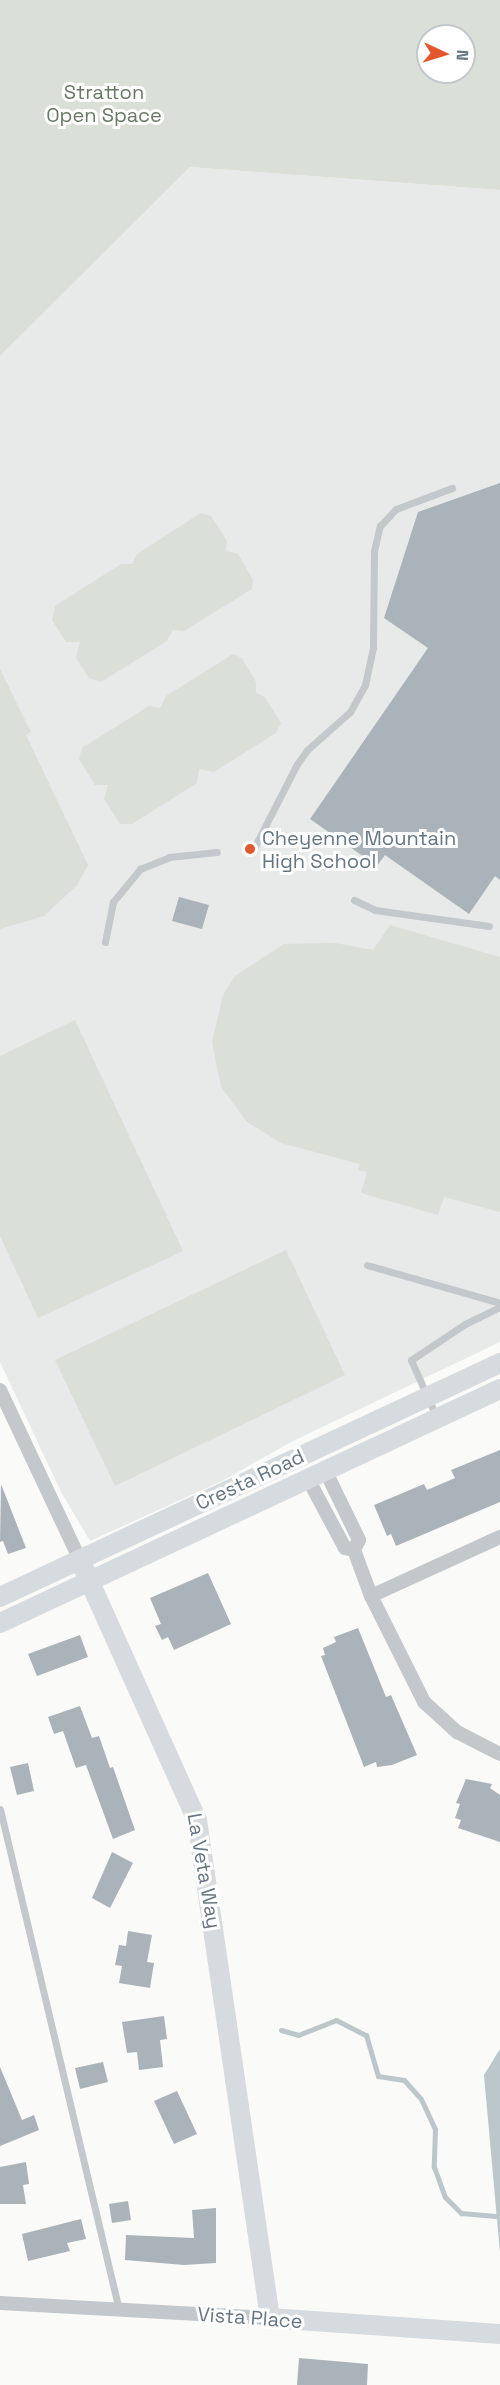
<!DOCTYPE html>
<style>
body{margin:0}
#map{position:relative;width:500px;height:2385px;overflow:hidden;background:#fafaf8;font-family:"Space Grotesk",sans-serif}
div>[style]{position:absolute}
.built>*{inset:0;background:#e8e9e9}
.green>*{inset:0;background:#dadfd7}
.water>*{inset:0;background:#bbc7cb}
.stream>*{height:5px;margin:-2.5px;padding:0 2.5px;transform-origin:2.5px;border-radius:2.5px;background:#bbc7cb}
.building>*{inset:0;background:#aab3b9}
.lane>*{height:7px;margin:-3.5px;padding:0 3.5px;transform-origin:3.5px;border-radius:3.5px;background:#c3c8cc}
.street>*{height:14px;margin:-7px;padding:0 7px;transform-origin:7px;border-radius:7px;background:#c3c8cc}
.secondary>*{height:20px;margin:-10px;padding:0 10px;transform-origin:10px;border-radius:10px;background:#d6dbdf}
.dots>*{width:16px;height:16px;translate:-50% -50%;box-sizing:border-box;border:3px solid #fff;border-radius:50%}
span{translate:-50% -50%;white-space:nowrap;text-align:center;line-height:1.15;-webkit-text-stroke:6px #fff;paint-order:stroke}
.park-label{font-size:20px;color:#687a64}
.poi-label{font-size:20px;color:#657683}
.left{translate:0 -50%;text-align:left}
.street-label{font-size:20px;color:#657683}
.north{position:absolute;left:416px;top:24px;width:60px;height:60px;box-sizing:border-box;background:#fff;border:2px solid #c1c8cd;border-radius:50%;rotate:94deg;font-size:16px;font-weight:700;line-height:24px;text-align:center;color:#657683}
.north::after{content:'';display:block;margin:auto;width:21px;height:27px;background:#e4572e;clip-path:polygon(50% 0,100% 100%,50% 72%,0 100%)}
</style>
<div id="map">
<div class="built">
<div style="clip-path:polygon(190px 167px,500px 190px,500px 1342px,291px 1442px,224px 1480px,90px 1541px,61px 1492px,0 1362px,0 356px)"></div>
</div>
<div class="green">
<div style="clip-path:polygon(evenodd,0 0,500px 0,500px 190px,190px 167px,0 356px,0 0,428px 36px,464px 36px,464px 72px,428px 72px,428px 36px)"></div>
<div style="clip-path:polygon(201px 513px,211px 516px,227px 541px,226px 551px,238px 554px,253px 580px,252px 589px,184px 631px,173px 630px,167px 641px,101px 682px,89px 678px,76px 658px,80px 642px,66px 642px,52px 620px,55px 606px,121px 564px,132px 564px,137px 554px)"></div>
<div style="clip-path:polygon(233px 654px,242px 658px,256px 682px,256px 693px,265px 697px,281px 723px,276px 733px,214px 772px,199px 769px,197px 783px,132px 824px,120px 824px,104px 799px,108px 785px,95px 785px,79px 759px,82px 748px,149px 706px,160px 708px,166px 696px)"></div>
<div style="clip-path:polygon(0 669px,31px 732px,26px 735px,88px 865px,77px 885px,44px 916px,0 929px)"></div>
<div style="clip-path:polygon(390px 925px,500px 957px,500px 1212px,444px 1197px,438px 1215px,361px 1193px,367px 1172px,358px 1170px,360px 1164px,281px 1143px,247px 1122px,221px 1087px,212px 1042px,223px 995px,235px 976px,284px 944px,335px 943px,373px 950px)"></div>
<div style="clip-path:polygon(75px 1020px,183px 1251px,38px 1318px,0 1236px,0 1056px)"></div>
<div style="clip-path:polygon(286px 1250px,345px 1375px,115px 1486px,55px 1360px)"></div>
</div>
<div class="water">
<div style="clip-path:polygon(500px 2049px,500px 2253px,484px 2075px)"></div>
</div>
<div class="stream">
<div style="left:281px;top:2030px;width:18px;rotate:16deg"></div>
<div style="left:298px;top:2035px;width:41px;rotate:-21.5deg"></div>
<div style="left:336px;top:2020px;width:34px;rotate:27deg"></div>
<div style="left:366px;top:2035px;width:43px;rotate:73.7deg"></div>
<div style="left:378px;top:2076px;width:26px;rotate:9deg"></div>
<div style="left:404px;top:2080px;width:25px;rotate:48deg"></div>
<div style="left:421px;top:2099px;width:33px;rotate:65deg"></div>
<div style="left:435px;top:2129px;width:38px;rotate:92deg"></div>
<div style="left:434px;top:2167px;width:32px;rotate:70deg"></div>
<div style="left:445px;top:2197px;width:23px;rotate:45deg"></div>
<div style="left:461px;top:2213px;width:35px;rotate:5deg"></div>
</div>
<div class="building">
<div style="clip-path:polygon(500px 483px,500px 880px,495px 876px,469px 914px,385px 855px,377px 866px,310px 819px,428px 648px,384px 618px,418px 512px)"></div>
<div style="clip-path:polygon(179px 897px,209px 905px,202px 929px,172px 921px)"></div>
<div style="clip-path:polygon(500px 1450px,500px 1502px,396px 1546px,391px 1534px,387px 1536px,374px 1505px,424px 1484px,427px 1490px,455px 1478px,451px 1470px)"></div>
<div style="clip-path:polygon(1px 1484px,26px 1548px,8px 1554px,3px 1541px,0 1542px)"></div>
<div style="clip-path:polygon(208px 1573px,231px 1624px,174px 1650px,168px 1637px,162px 1640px,155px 1626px,161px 1624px,150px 1598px)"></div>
<div style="clip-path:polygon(358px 1628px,386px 1697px,391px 1695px,417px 1755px,392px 1765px,377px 1767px,376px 1762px,364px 1767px,321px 1656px,325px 1655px,323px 1648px,336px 1642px,334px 1637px)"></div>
<div style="clip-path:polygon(80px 1635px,88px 1657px,37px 1676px,28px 1654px)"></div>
<div style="clip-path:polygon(80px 1706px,92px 1738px,99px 1736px,110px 1768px,113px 1767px,135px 1830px,113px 1839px,86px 1765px,76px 1768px,63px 1731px,54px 1734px,48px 1717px)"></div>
<div style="clip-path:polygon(28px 1763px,34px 1791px,17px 1795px,10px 1767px)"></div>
<div style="clip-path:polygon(466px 1779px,492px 1784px,490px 1788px,500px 1795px,500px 1842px,458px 1828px,461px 1820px,455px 1818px,460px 1804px,456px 1803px)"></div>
<div style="clip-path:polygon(112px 1852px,133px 1863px,110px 1908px,92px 1898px)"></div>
<div style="clip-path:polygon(128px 1931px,152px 1935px,147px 1962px,154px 1963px,150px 1988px,119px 1983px,122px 1966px,115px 1965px,119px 1945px,126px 1946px)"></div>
<div style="clip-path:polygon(164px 2016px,167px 2039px,160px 2040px,163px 2067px,139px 2070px,137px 2052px,127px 2053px,122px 2022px)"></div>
<div style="clip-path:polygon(103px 2062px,108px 2082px,80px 2089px,75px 2068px)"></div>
<div style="clip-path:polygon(0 2067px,22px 2120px,34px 2115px,39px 2130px,0 2146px)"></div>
<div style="clip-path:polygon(177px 2091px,197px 2134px,174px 2144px,154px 2101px)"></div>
<div style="clip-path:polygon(26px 2162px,29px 2184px,23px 2185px,26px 2204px,0 2204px,0 2167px)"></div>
<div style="clip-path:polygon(128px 2201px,131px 2220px,112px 2223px,109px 2204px)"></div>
<div style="clip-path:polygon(216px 2208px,216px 2263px,184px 2265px,125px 2260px,126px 2235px,194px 2238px,192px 2210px)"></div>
<div style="clip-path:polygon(81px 2219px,86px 2239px,67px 2243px,70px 2251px,28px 2261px,22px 2234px)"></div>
<div style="clip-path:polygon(299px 2358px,368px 2364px,367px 2385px,297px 2385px)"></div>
</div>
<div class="lane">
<div style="left:254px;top:848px;width:94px;rotate:-62.9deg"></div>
<div style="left:297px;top:764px;width:17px;rotate:-54deg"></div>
<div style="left:307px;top:750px;width:57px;rotate:-41.5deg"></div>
<div style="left:350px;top:712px;width:31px;rotate:-61deg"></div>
<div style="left:365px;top:685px;width:38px;rotate:-78deg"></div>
<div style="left:373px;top:648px;width:97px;rotate:-89.4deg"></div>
<div style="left:374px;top:551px;width:26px;rotate:-77deg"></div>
<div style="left:380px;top:526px;width:23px;rotate:-47deg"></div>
<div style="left:396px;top:509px;width:60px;rotate:-20.6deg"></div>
<div style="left:354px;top:900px;width:23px;rotate:25deg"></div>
<div style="left:375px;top:910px;width:115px;rotate:8deg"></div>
<div style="left:105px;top:942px;width:41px;rotate:-78.7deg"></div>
<div style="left:113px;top:902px;width:43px;rotate:-50.7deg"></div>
<div style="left:140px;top:869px;width:31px;rotate:-22deg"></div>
<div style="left:169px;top:857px;width:48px;rotate:-5.9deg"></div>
<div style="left:367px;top:1265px;width:138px;rotate:15.9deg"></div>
<div style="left:436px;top:1416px;width:61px;rotate:-114.1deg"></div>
<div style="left:411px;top:1360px;width:65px;rotate:-33.7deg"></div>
<div style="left:465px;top:1324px;width:39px;rotate:-26deg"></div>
<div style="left:0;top:1809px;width:515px;rotate:76.64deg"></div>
</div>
<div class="street">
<div style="left:0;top:1390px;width:188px;rotate:64.8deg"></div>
<div style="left:325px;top:1470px;width:78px;rotate:64.1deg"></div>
<div style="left:359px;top:1540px;width:11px;rotate:117deg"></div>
<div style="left:354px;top:1550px;width:49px;rotate:69.7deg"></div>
<div style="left:371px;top:1596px;width:119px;rotate:63.4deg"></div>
<div style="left:424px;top:1702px;width:45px;rotate:42.3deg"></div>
<div style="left:457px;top:1732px;width:48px;rotate:27.1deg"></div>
<div style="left:308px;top:1479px;width:78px;rotate:61.8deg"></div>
<div style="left:345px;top:1548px;width:9px;rotate:13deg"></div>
<div style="left:371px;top:1596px;width:142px;rotate:-24.6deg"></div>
<div style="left:0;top:2303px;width:270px;rotate:3.2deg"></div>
</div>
<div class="secondary">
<div style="left:80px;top:1560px;width:285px;rotate:65.8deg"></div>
<div style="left:197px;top:1820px;width:503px;rotate:81.66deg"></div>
<div style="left:270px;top:2318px;width:231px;rotate:4deg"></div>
<div style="left:0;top:1597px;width:552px;rotate:-25.08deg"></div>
<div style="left:0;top:1623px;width:552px;rotate:-25.08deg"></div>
</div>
<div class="dots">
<div style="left:250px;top:849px;background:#e4572e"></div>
</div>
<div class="park-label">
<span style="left:104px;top:104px">Stratton<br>Open Space</span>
</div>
<div class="poi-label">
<span class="left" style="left:262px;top:850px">Cheyenne Mountain<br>High School</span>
</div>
<div class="street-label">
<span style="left:250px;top:1480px;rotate:-25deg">Cresta Road</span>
<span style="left:204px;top:1871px;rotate:80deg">La Veta Way</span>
<span style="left:250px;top:2318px;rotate:4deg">Vista Place</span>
</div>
<div class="north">N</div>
</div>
